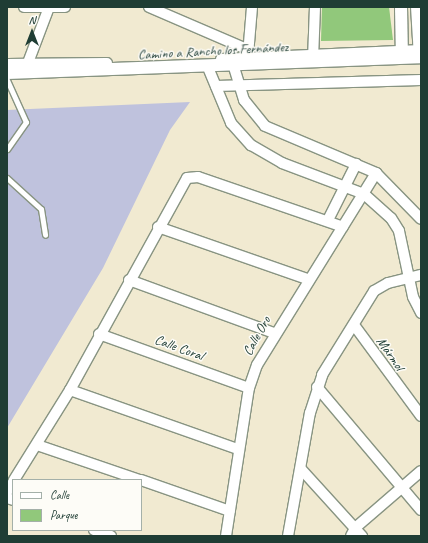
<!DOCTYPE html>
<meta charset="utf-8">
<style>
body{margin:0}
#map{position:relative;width:428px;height:543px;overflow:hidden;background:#f1ead1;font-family:Caveat,sans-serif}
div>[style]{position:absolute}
.industrial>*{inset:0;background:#bfc2dd}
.green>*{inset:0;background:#91c87b}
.roads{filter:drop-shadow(1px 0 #889482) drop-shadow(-1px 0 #889482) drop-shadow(0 1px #889482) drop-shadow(0 -1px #889482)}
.service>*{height:5px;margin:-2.5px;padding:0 2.5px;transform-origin:2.5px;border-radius:2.5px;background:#fff}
.minor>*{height:10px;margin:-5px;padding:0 5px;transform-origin:5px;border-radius:5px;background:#fff}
.tertiary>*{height:12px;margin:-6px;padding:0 6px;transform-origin:6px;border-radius:6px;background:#fff}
span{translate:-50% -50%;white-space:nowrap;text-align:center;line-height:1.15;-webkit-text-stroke:3px #fdfcf7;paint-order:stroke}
.street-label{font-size:14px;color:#1f3d34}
.frame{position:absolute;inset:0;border:8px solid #1f3d34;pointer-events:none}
.legend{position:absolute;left:12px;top:479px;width:130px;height:52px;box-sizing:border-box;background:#fdfcf7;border:1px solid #a4b0a9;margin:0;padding:5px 7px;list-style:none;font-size:12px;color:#1f3d34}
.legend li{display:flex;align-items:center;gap:8px;height:20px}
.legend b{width:20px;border:1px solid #a4b0a9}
.north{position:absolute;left:12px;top:12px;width:40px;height:40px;-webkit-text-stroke:3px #fdfcf7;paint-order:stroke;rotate:0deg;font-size:11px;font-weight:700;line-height:16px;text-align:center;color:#1f3d34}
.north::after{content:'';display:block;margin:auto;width:14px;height:18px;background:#1f3d34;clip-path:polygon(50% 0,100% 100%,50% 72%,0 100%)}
</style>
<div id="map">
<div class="industrial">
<div style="clip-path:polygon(190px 102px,170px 130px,103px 268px,7px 428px,7px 110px)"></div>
</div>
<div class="green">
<div style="clip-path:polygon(322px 7px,389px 7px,393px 40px,321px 41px)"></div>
</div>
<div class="roads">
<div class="service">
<div style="left:7px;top:80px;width:46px;rotate:65.7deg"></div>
<div style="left:26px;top:122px;width:33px;rotate:125deg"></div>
<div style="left:7px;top:178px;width:46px;rotate:42.4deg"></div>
<div style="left:41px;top:209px;width:26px;rotate:81deg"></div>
</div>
<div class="minor">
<div style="left:24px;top:7px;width:41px"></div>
<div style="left:149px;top:7px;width:109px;rotate:23.3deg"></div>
<div style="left:248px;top:55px;width:48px;rotate:-85.2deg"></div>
<div style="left:221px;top:59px;width:200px;rotate:-2.6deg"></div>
<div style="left:313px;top:59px;width:52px;rotate:-87.8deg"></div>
<div style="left:7px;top:64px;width:100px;rotate:-0.6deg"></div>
<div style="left:233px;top:64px;width:38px;rotate:73deg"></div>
<div style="left:244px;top:100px;width:33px;rotate:51deg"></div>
<div style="left:265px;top:126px;width:121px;rotate:22.9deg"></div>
<div style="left:376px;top:173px;width:64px;rotate:45.6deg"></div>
<div style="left:207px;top:65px;width:63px;rotate:67.5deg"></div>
<div style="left:231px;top:123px;width:30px;rotate:48deg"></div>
<div style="left:251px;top:145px;width:36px;rotate:30deg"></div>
<div style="left:282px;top:163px;width:88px;rotate:20.7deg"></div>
<div style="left:364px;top:194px;width:36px;rotate:42deg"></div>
<div style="left:391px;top:218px;width:15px;rotate:58deg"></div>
<div style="left:399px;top:231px;width:67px;rotate:78deg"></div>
<div style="left:413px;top:297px;width:18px;rotate:63deg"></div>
<div style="left:26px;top:68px;width:65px;rotate:-69.3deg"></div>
<div style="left:216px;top:86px;width:205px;rotate:-1.7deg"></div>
<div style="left:328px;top:220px;width:63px;rotate:-63.4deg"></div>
<div style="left:158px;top:227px;width:158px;rotate:19.2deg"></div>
<div style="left:129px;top:280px;width:154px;rotate:20.1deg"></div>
<div style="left:354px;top:325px;width:113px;rotate:53.6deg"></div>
<div style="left:99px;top:334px;width:159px;rotate:19.8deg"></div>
<div style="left:317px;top:387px;width:161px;rotate:49.8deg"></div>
<div style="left:70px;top:390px;width:178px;rotate:19.4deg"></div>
<div style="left:37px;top:445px;width:109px;rotate:18.8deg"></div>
<div style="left:301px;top:469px;width:91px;rotate:47.7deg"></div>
<div style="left:14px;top:480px;width:106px;rotate:-58.1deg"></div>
<div style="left:70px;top:390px;width:242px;rotate:-61.1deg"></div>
<div style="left:187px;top:178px;width:11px;rotate:-5deg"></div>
<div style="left:198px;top:177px;width:153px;rotate:19deg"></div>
<div style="left:141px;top:480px;width:94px;rotate:19.2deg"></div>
<div style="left:7px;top:492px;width:12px;rotate:-59deg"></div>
<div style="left:7px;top:498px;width:6px;rotate:18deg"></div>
<div style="left:94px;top:530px;width:18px;rotate:19deg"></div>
<div style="left:226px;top:536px;width:150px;rotate:-81.2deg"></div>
<div style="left:249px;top:388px;width:24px;rotate:-71deg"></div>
<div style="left:257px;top:365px;width:226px;rotate:-58.2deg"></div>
<div style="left:288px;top:536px;width:125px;rotate:-79.9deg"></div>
<div style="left:310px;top:413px;width:40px;rotate:-72deg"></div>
<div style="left:322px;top:375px;width:99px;rotate:-58.2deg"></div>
<div style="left:374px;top:291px;width:16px;rotate:-30deg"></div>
<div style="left:388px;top:283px;width:34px;rotate:-14deg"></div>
<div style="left:351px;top:536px;width:9px;rotate:-63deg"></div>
<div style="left:355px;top:528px;width:87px;rotate:-40.8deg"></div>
</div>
<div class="tertiary">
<div style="left:401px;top:7px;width:50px;rotate:88.9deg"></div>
<div style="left:7px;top:73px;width:413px;rotate:-2.2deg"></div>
<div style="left:420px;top:57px;width:50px;rotate:-93.4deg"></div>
</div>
</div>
<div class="street-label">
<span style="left:213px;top:51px;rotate:-3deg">Camino a Rancho los Fernández</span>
<span style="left:257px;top:336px;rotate:-61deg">Calle Oro</span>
<span style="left:179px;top:348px;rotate:20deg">Calle Coral</span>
<span style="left:390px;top:354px;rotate:55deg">Mármol</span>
</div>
<div class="frame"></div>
<ul class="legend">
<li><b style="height:5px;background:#fff"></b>Calle</li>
<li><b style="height:11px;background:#91c87b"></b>Parque</li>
</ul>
<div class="north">N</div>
</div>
